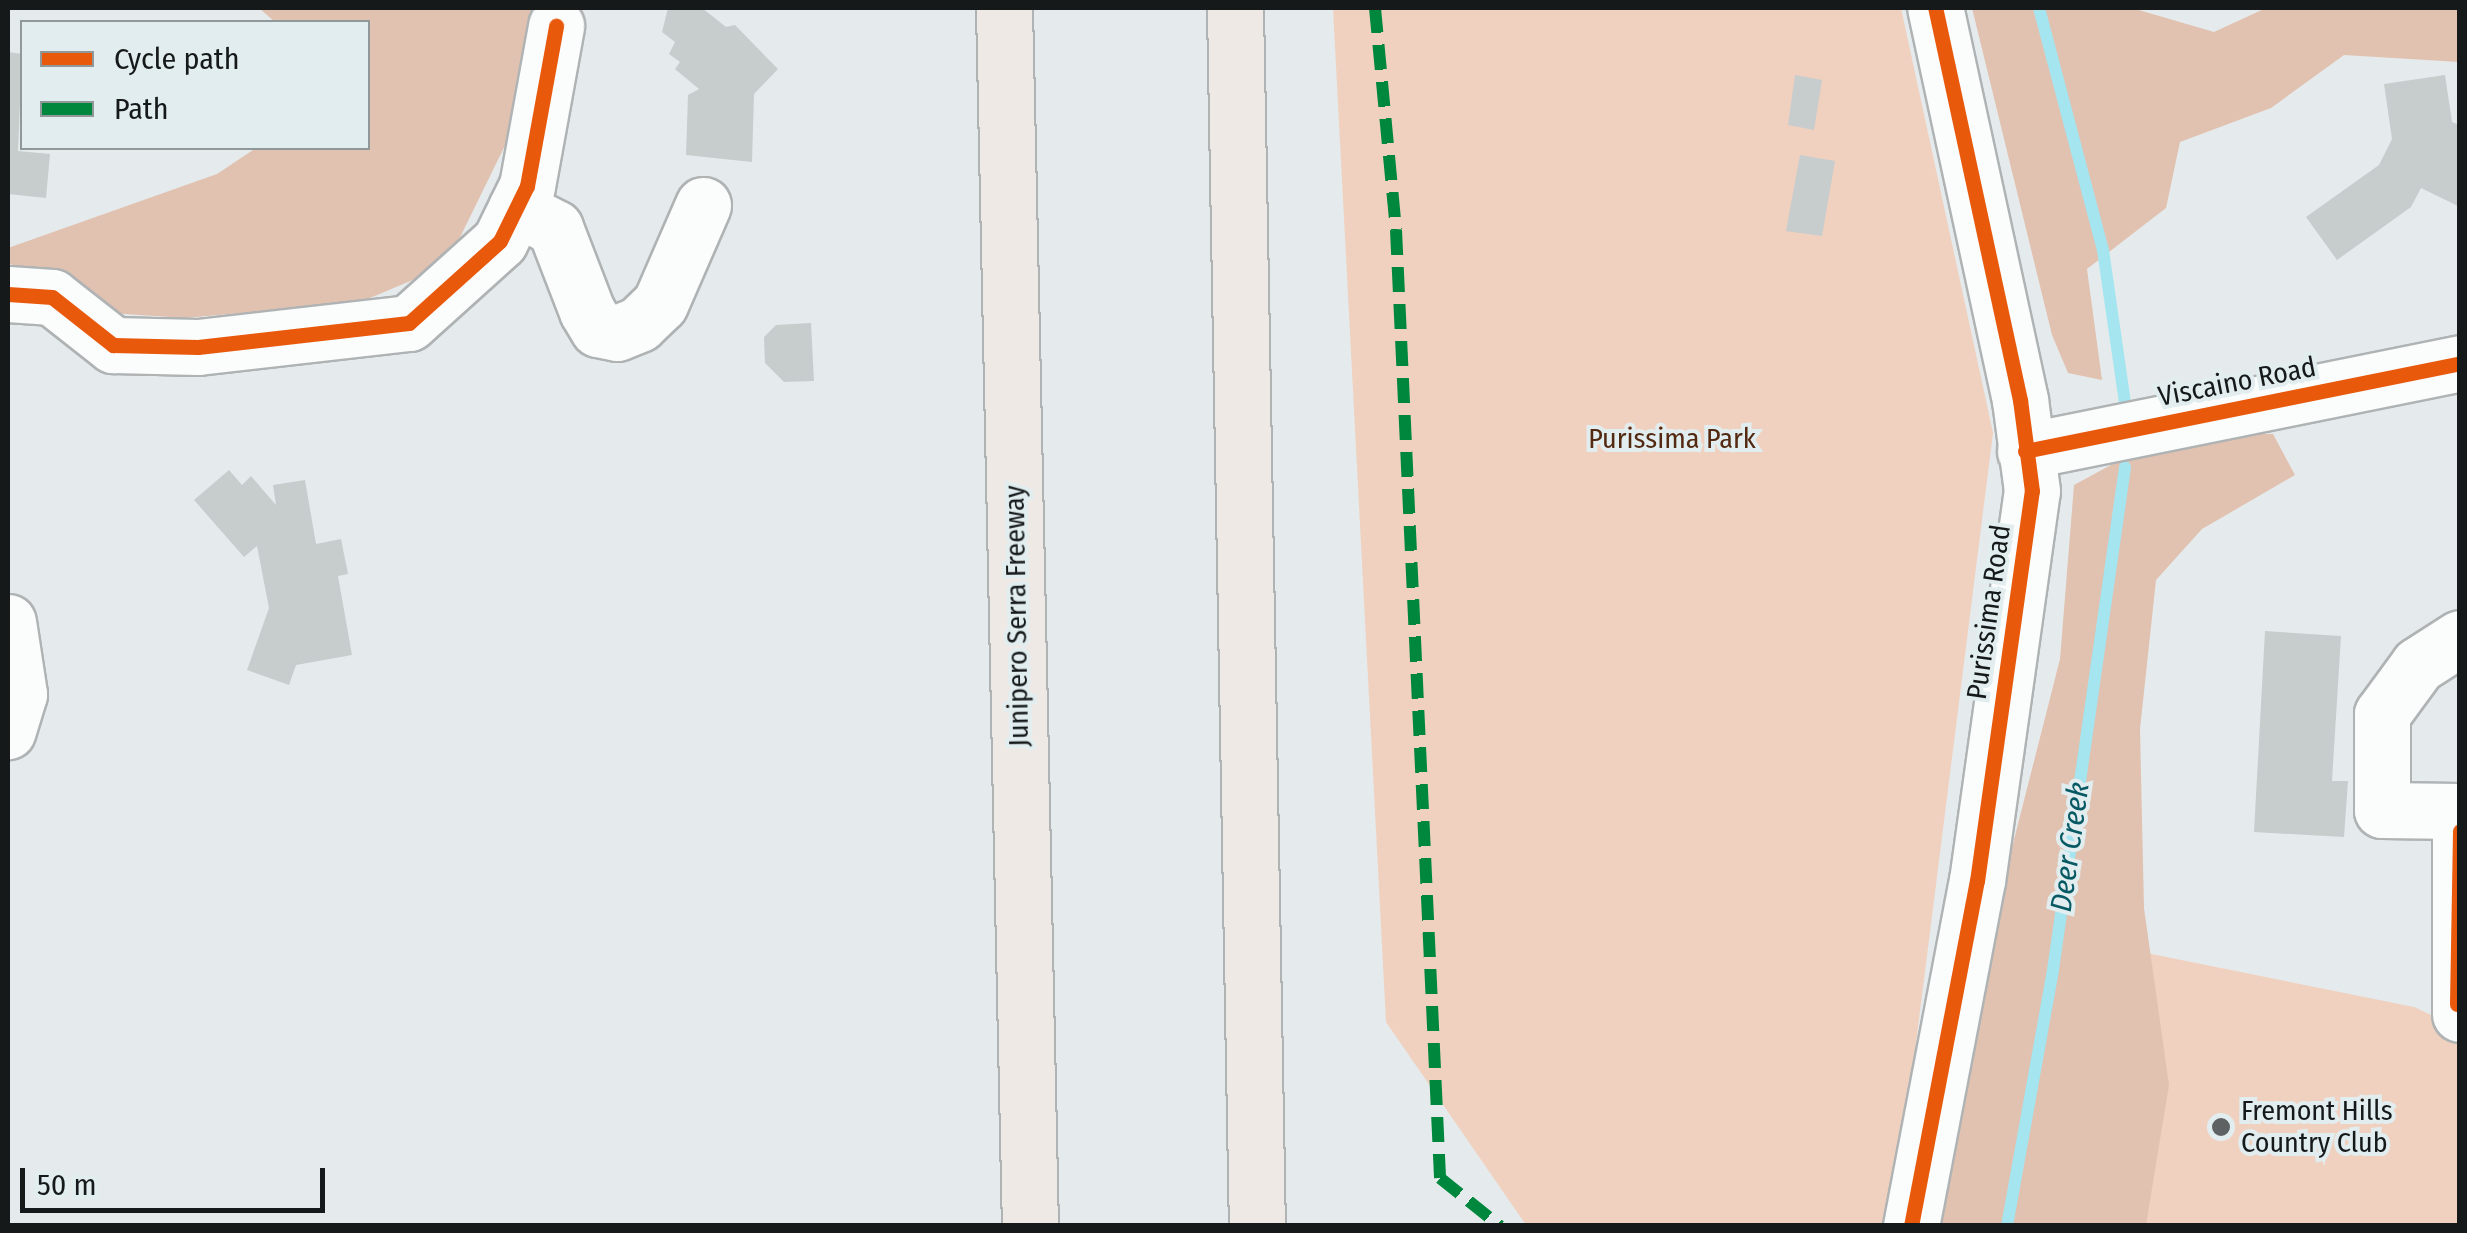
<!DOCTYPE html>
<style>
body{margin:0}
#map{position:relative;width:2467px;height:1233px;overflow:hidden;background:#e5ebec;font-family:"Fira Sans Condensed",sans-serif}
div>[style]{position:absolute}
.green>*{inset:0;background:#f0d0bf}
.forest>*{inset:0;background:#e1c1b0}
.stream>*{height:12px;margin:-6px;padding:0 6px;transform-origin:6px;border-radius:6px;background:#a4e5f0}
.building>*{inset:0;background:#c7cccd}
.roads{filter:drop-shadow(2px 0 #afb3b4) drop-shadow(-2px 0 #afb3b4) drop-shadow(0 2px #afb3b4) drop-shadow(0 -2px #afb3b4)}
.minor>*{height:55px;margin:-27.5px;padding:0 27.5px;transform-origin:27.5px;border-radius:27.5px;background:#fbfcfc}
.highway>*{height:55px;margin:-27.5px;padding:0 27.5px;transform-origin:27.5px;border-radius:27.5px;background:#efe9e6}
.quiet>*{height:12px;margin-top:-6px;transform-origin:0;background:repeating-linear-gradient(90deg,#00873e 0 25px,transparent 0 37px)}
.cycleway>*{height:15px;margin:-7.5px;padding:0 7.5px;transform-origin:7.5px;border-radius:7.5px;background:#e8590c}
.dots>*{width:28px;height:28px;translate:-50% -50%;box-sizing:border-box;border:5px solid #e2edef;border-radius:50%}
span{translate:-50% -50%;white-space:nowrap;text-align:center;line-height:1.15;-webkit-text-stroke:8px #e2edef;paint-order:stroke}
.street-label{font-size:28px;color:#151919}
.park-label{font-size:28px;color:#532911}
.poi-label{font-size:28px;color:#151919}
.left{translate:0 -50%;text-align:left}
.water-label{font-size:30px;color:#075964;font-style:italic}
.frame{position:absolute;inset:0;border:10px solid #151919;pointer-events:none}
.legend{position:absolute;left:20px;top:20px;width:350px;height:130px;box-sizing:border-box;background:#e2edef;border:2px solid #909899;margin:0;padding:12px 18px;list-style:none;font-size:30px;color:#151919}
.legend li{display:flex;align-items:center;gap:20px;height:50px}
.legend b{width:50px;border:2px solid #909899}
.scale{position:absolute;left:20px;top:1168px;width:305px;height:45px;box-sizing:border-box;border:5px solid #151919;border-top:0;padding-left:12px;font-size:30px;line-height:35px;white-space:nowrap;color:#151919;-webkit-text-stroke:8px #e2edef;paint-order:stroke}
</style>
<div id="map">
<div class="green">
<div style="clip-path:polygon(1333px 8px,1901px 8px,1993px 433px,1893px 1225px,1526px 1225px,1386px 1022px)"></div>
<div style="clip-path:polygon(2022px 928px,2414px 1007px,2459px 1028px,2459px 1225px,1964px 1226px)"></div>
</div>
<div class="forest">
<div style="clip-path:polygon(259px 8px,540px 8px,514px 127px,446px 266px,358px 303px,184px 318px,110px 313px,8px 263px,8px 248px,217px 174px,256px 148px,368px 148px,368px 22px,275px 22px)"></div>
<div style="clip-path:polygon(1972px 8px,2132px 8px,2214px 32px,2266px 8px,2459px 8px,2459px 62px,2344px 55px,2271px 108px,2180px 142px,2166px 208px,2087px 269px,2102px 380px,2068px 373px,2052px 335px)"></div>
<div style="clip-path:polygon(2170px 433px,2273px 434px,2295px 475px,2202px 529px,2156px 580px,2140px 729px,2144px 908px,2169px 1085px,2146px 1225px,1939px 1226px,1977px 985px,2060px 659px,2074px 485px)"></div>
</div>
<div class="stream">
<div style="left:2039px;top:8px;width:250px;rotate:75.2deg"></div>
<div style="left:2103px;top:250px;width:168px;rotate:81.8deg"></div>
<div style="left:2007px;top:1226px;width:260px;rotate:-79.8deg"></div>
<div style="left:2053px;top:970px;width:508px;rotate:-81.85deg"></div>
</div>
<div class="building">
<div style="clip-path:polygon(702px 8px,726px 27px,735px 25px,778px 69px,754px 94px,752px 162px,686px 155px,688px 95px,699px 89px,675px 69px,680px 62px,669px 54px,675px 42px,662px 32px,668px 8px)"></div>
<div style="clip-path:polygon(8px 52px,22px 54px,18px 151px,50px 154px,46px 198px,8px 194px)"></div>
<div style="clip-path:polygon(1795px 75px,1822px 80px,1814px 130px,1788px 125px)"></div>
<div style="clip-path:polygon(2445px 75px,2452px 122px,2460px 125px,2460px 207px,2421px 188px,2411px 207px,2337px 260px,2306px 217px,2379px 165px,2392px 139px,2384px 84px)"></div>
<div style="clip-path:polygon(1800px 155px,1835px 161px,1822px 236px,1786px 231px)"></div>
<div style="clip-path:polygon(811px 323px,814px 381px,784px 382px,765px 363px,764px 337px,776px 325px)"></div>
<div style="clip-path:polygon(229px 470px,242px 485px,251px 476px,276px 505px,273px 485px,305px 480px,316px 544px,341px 539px,348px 574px,338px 576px,352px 655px,296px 665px,289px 685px,247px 670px,269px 608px,257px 546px,244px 557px,194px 500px)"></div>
<div style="clip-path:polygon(2265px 631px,2341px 636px,2332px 781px,2348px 781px,2344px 837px,2254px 832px)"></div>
</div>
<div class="roads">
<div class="minor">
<div style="left:516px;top:208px;width:44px;rotate:27.1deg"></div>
<div style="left:555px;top:228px;width:89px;rotate:68.9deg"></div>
<div style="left:587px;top:311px;width:21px;rotate:59deg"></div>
<div style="left:598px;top:329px;width:19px;rotate:12deg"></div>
<div style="left:617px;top:333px;width:24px;rotate:-22deg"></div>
<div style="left:639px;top:324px;width:29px;rotate:-44deg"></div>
<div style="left:660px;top:304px;width:108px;rotate:-66.5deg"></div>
<div style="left:8px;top:294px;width:44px;rotate:3.9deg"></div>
<div style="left:52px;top:297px;width:78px;rotate:38.2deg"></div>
<div style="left:113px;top:345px;width:85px;rotate:1.3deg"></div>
<div style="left:198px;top:347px;width:212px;rotate:-6.5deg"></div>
<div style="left:409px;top:323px;width:122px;rotate:-42deg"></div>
<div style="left:500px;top:241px;width:61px;rotate:-63.9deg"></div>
<div style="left:527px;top:186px;width:163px;rotate:-79.7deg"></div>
<div style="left:2025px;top:451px;width:444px;rotate:-11.4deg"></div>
<div style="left:8px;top:622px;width:73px;rotate:81.3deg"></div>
<div style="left:19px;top:694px;width:39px;rotate:107deg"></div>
<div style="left:2460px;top:638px;width:50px;rotate:147.3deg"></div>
<div style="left:2418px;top:665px;width:61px;rotate:126.3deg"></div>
<div style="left:2382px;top:714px;width:96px;rotate:90deg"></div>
<div style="left:2382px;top:810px;width:78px;rotate:0.7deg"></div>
<div style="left:2460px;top:831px;width:183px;rotate:90deg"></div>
<div style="left:1911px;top:1226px;width:351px;rotate:-79.2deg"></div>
<div style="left:1977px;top:881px;width:394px;rotate:-82deg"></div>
<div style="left:2032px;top:491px;width:92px;rotate:-97.5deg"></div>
<div style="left:2020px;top:400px;width:401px;rotate:-102.2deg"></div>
</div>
<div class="highway">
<div style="left:1004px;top:8px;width:1218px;rotate:88.78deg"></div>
<div style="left:1235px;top:8px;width:1218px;rotate:88.97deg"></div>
</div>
</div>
<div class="quiet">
<div style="left:1375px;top:8px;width:223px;rotate:84.6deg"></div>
<div style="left:1396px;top:230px;width:949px;rotate:87.34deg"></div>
<div style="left:1440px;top:1178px;width:77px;rotate:38.7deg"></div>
</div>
<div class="cycleway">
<div style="left:8px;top:294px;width:44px;rotate:3.9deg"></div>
<div style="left:52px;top:297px;width:78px;rotate:38.2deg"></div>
<div style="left:113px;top:345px;width:85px;rotate:1.3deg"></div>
<div style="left:198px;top:347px;width:212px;rotate:-6.5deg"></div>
<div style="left:409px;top:323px;width:122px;rotate:-42deg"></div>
<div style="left:500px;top:241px;width:61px;rotate:-63.9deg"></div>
<div style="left:527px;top:186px;width:163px;rotate:-79.7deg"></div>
<div style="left:2025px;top:451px;width:444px;rotate:-11.4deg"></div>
<div style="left:2457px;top:1004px;width:173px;rotate:-89deg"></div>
<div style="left:1911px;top:1226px;width:351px;rotate:-79.2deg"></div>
<div style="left:1977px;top:881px;width:394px;rotate:-82deg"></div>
<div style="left:2032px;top:491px;width:92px;rotate:-97.5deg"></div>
<div style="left:2020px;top:400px;width:401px;rotate:-102.2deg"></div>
</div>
<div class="dots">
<div style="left:2221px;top:1127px;background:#5e6263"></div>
</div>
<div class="street-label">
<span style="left:2237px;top:382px;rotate:-11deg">Viscaino Road</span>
<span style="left:1989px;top:612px;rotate:-82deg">Purissima Road</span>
<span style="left:1017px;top:616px;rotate:-91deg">Junipero Serra Freeway</span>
</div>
<div class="park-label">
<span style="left:1672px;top:439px">Purissima Park</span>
</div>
<div class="poi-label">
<span class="left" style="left:2241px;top:1127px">Fremont Hills<br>Country Club</span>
</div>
<div class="water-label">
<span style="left:2070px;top:847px;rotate:-82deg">Deer Creek</span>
</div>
<div class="frame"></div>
<ul class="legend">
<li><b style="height:12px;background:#e8590c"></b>Cycle path</li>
<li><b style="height:12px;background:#00873e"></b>Path</li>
</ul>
<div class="scale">50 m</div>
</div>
